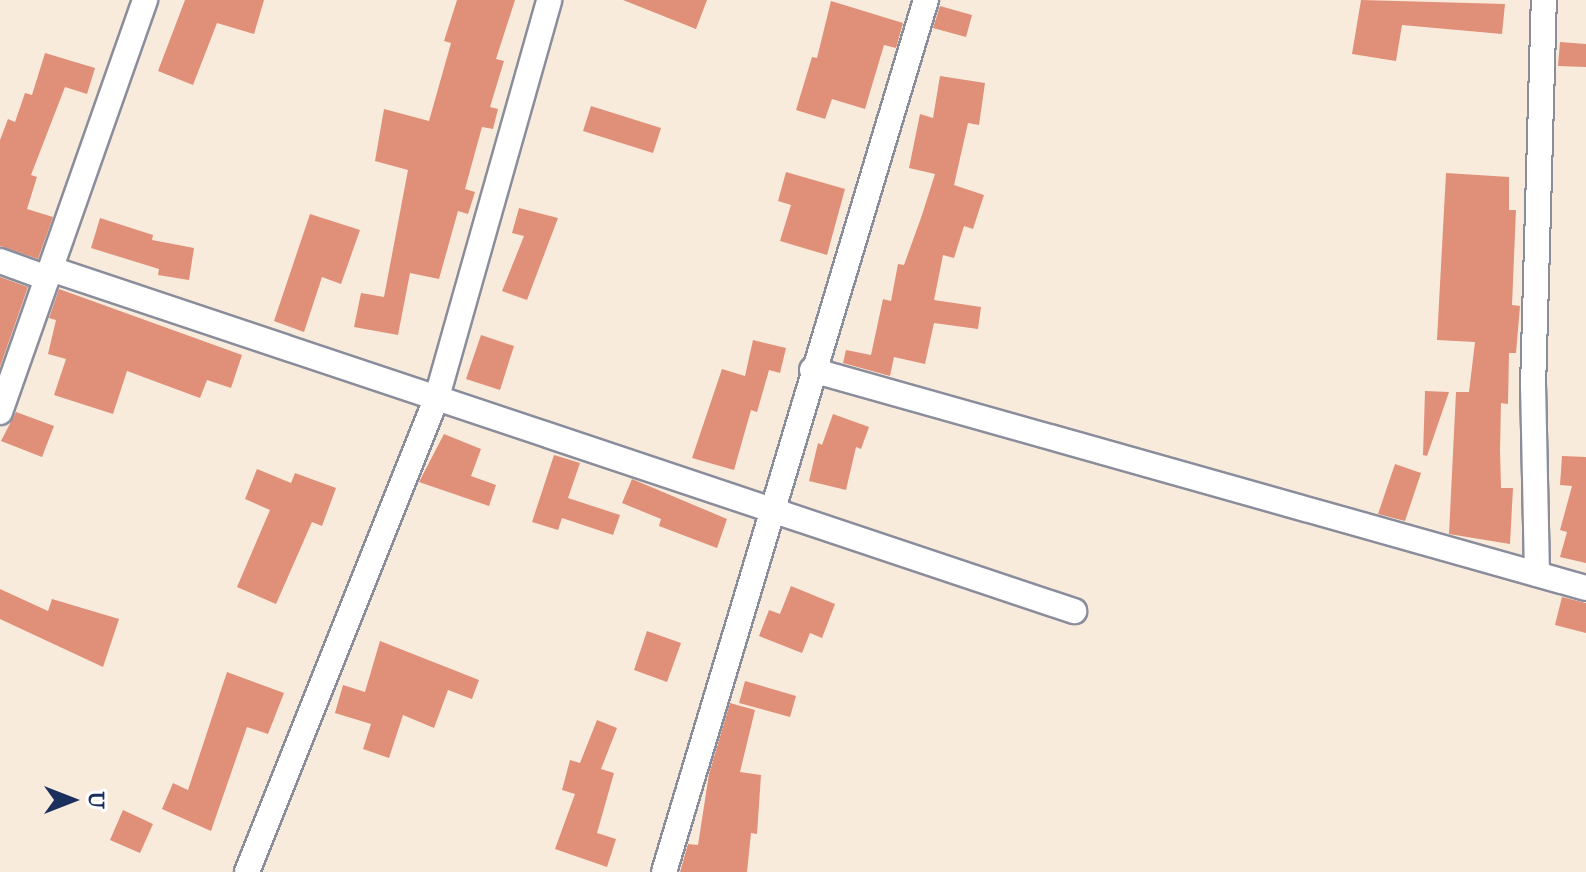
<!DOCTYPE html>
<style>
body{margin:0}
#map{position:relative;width:1586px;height:872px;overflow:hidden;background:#f9ebdb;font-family:"IM FELL Great Primer",serif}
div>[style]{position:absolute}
.building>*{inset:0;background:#e08f79}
.roads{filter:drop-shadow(2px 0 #8a8d9c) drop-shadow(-2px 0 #8a8d9c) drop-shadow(0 2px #8a8d9c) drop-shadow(0 -2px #8a8d9c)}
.minor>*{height:24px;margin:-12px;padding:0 12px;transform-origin:12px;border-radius:12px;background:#fff}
span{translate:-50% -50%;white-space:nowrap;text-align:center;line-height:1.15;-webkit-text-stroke:8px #fff;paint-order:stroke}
.north{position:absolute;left:32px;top:760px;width:80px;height:80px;-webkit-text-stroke:6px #fff;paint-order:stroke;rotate:90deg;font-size:22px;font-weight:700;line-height:32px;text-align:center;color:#1b2f5e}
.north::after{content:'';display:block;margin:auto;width:28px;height:36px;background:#1b2f5e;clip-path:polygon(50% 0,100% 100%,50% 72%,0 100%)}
</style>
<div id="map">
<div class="building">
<div style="clip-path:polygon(185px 0,264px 0,254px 34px,217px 23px,193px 85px,158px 71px)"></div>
<div style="clip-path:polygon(457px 0,515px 0,496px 59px,504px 61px,490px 107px,498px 109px,493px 129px,482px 127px,465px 189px,475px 192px,468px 214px,458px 211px,439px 279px,410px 273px,398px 335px,354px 327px,361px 293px,384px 297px,408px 170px,375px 161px,384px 109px,429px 121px,451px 43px,444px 41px)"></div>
<div style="clip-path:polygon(623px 0,707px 0,696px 29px)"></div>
<div style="clip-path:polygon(1361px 0,1505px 4px,1502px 34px,1402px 25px,1396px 61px,1352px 54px)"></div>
<div style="clip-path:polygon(831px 1px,903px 23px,896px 48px,884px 45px,865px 109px,832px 99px,825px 119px,796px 110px,812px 57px,817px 58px)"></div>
<div style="clip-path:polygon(940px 6px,972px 15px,966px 37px,933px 28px)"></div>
<div style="clip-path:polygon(1560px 42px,1586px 44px,1586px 67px,1558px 66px)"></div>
<div style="clip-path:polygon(45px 53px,95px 68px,87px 94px,65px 87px,31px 175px,37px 177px,27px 209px,53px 217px,38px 259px,0 246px,0 140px,8px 119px,15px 122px,25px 93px,32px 95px)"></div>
<div style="clip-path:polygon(940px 76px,985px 83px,979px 125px,968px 123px,954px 185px,984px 195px,973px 229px,964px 226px,954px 258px,943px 255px,934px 300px,981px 307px,978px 329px,934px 323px,925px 364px,894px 357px,890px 376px,843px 363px,846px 350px,871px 355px,883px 299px,891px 301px,898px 264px,904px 265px,922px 215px,935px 174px,909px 168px,920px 114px,933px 118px)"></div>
<div style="clip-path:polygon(591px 106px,661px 128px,653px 153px,583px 131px)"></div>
<div style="clip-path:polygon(786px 172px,845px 189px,827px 255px,780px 241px,791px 205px,778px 201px)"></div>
<div style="clip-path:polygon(1446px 173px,1509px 177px,1509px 210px,1516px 210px,1512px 305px,1520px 306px,1516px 353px,1509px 353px,1508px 404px,1501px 403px,1500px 450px,1501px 488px,1513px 488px,1510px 544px,1449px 534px,1456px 392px,1469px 392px,1475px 342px,1437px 340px)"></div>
<div style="clip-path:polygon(519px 208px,558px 218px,527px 300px,502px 291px,524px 236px,512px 233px)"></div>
<div style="clip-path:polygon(310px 214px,360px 230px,341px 284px,322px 277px,304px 332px,274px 321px)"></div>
<div style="clip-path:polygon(100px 218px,153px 235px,152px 240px,194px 248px,189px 280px,158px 275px,159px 269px,91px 248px)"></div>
<div style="clip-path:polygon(0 277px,28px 287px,0 367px)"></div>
<div style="clip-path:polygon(59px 289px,242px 355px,231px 388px,207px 380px,200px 398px,127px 371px,113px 414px,54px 395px,66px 359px,48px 354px,56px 320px,49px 318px)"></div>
<div style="clip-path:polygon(481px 335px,514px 346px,500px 390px,466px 379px)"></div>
<div style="clip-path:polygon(753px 340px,786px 348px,780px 373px,769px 370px,757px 412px,751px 410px,734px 470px,692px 458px,722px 369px,745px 376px)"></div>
<div style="clip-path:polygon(1425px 391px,1449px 392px,1427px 456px,1423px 455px)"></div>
<div style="clip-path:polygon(16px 412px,54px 426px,42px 457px,1px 441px)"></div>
<div style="clip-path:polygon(833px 414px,869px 427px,861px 449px,856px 447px,846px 490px,809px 481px,818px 443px,822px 445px)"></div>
<div style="clip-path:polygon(444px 434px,481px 449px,471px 476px,496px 485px,489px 506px,419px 482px)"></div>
<div style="clip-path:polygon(554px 455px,580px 463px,568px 498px,620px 515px,613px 535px,562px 518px,558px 530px,532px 522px)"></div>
<div style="clip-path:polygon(1562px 456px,1586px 457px,1586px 563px,1560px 557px,1567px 532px,1560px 530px,1572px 486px,1560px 485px)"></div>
<div style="clip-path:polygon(1395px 464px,1421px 473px,1405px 521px,1378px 514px)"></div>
<div style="clip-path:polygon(257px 469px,291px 483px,295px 473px,336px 488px,322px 526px,312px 522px,276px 604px,237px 587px,270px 510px,245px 499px)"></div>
<div style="clip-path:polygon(632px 479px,727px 519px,717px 548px,659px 526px,661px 519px,622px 503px)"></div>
<div style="clip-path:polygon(791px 586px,835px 604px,822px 638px,810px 633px,802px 653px,759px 636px,769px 610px,780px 614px)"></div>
<div style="clip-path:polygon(0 589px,48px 611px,52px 599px,119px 619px,103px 667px,0 619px)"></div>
<div style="clip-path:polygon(1562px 597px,1586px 603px,1586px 633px,1555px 625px)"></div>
<div style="clip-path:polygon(647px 631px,681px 643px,667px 682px,634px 670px)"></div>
<div style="clip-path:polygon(380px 641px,479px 680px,472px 699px,448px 690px,434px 728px,403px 715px,389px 758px,363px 749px,371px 724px,335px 713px,343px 685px,365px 692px)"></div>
<div style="clip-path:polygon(227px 672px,284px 693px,268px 734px,247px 727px,211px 831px,162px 809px,173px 783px,188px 790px)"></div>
<div style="clip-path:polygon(745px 681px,796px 696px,790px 717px,739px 703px)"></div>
<div style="clip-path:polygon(730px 703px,755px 710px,740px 772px,761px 775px,757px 834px,751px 833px,747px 872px,680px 872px,688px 844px,698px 845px,709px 774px)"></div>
<div style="clip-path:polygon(597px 720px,617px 728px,601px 769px,614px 773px,597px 833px,616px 839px,607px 867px,555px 849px,575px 794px,562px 790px,570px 760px,580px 763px)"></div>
<div style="clip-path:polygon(123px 810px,153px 824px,140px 853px,110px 840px)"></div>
</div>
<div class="roads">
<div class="minor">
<div style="left:0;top:261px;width:50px;rotate:19.9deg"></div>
<div style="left:51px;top:269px;width:1079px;rotate:18.49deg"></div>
<div style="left:812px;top:370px;width:804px;rotate:15.73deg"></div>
<div style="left:0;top:412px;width:437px;rotate:-70.6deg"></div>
<div style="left:1537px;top:574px;width:186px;rotate:-91.2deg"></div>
<div style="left:1533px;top:388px;width:388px;rotate:-88.4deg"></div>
<div style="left:247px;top:872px;width:512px;rotate:-68.2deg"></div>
<div style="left:437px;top:397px;width:412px;rotate:-74.2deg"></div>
<div style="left:664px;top:872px;width:911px;rotate:-73.28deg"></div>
</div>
</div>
<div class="north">U</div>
</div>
